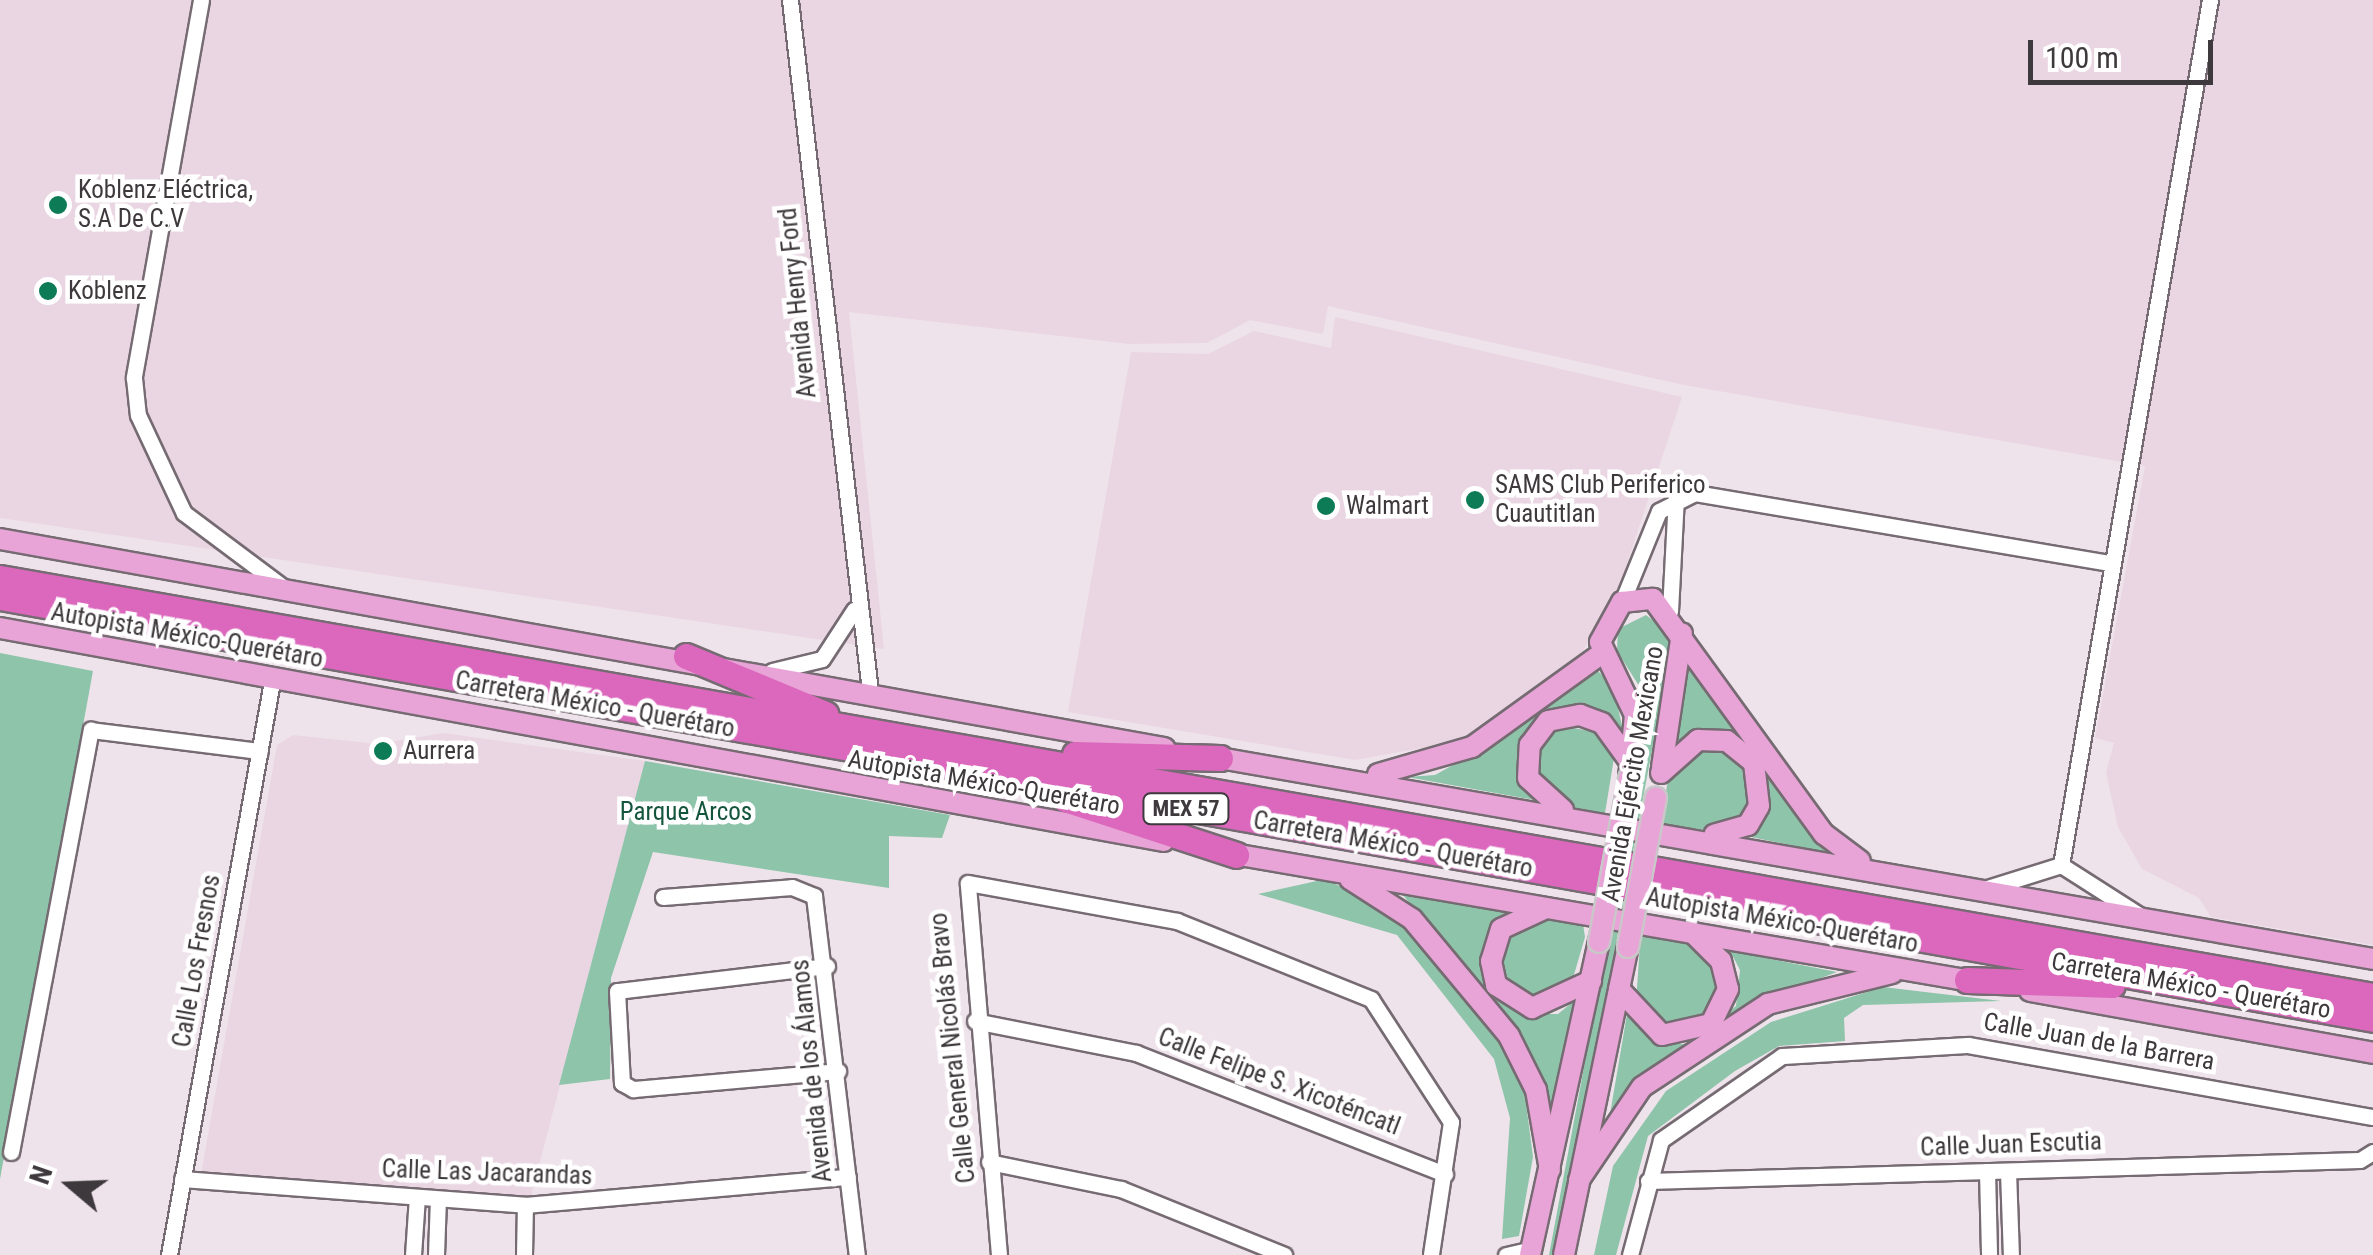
<!DOCTYPE html>
<meta charset="utf-8">
<style>
body{margin:0}
#map{position:relative;width:2373px;height:1255px;overflow:hidden;background:#efe3eb;font-family:"Roboto Condensed",sans-serif}
div>[style]{position:absolute}
.built>*{inset:0;background:#e9d6e2}
.green>*{inset:0;background:#8ec4aa}
.roads{filter:drop-shadow(2px 0 #766b72) drop-shadow(-2px 0 #766b72) drop-shadow(0 2px #766b72) drop-shadow(0 -2px #766b72)}
.minor>*{height:15px;margin:-7.5px;padding:0 7.5px;transform-origin:7.5px;border-radius:7.5px;background:#fff}
.major>*{height:20px;margin:-10px;padding:0 10px;transform-origin:10px;border-radius:10px;background:#e9a4d7}
.highway>*{height:25px;margin:-12.5px;padding:0 12.5px;transform-origin:12.5px;border-radius:12.5px;background:#db68bd}
.bridges{filter:drop-shadow(2px 0 #c9c8c8) drop-shadow(-2px 0 #c9c8c8) drop-shadow(0 2px #c9c8c8) drop-shadow(0 -2px #c9c8c8)}
.major-bridge>*{height:20px;margin:-10px;padding:0 10px;transform-origin:10px;border-radius:10px;background:#e9a4d7}
.dots>*{width:28px;height:28px;translate:-50% -50%;box-sizing:border-box;border:5px solid #fff;border-radius:50%}
span{translate:-50% -50%;white-space:nowrap;text-align:center;line-height:1.15;-webkit-text-stroke:9px #fff;paint-order:stroke}
.shield-label span{padding:2px 8px;background:#fff;border:2px solid;border-radius:8px;-webkit-text-stroke-width:0}
.shield-label{font-size:22px;color:#3e393c;font-weight:700}
.poi-label{font-size:25px;color:#3e393c}
.left{translate:0 -50%;text-align:left}
.street-label{font-size:25px;color:#3e393c}
.park-label{font-size:25px;color:#14553d}
.north{position:absolute;left:20px;top:1135px;width:100px;height:100px;-webkit-text-stroke:8px #fff;paint-order:stroke;rotate:289deg;font-size:28px;font-weight:700;line-height:40px;text-align:center;color:#3e393c}
.north::after{content:'';display:block;margin:auto;width:35px;height:45px;background:#3e393c;clip-path:polygon(50% 0,100% 100%,50% 72%,0 100%)}
.scale{position:absolute;left:2028px;top:40px;width:185px;height:45px;box-sizing:border-box;border:5px solid #3e393c;border-top:0;padding-left:12px;font-size:30px;line-height:35px;white-space:nowrap;color:#3e393c;-webkit-text-stroke:8px #fff;paint-order:stroke}
</style>
<div id="map">
<div class="built">
<div style="clip-path:polygon(0 0,2373px 0,2373px 945px,2211px 917px,2199px 898px,2142px 869px,2118px 827px,2106px 773px,2114px 743px,2095px 738px,2145px 466px,1684px 385px,1328px 306px,1323px 334px,1250px 320px,1207px 343px,1129px 344px,849px 312px,884px 649px,0 518px)"></div>
<div style="clip-path:polygon(1335px 317px,1682px 397px,1621px 582px,1576px 664px,1478px 738px,1355px 760px,1068px 712px,1131px 352px,1208px 354px,1254px 331px,1331px 348px)"></div>
<div style="clip-path:polygon(443px 733px,645px 761px,531px 1196px,201px 1174px,277px 745px,293px 735px,378px 744px)"></div>
</div>
<div class="green">
<div style="clip-path:polygon(1646px 615px,1670px 633px,1671px 648px,1558px 1255px,1549px 1255px,1648px 724px,1641px 689px,1617px 651px,1618px 629px)"></div>
<div style="clip-path:polygon(0 653px,93px 671px,0 1179px)"></div>
<div style="clip-path:polygon(1689px 662px,1722px 710px,1839px 855px,1746px 836px,1769px 792px,1761px 766px,1693px 734px,1675px 742px)"></div>
<div style="clip-path:polygon(1595px 668px,1613px 686px,1625px 739px,1582px 708px,1522px 748px,1525px 790px,1540px 801px,1407px 777px,1435px 775px,1502px 738px)"></div>
<div style="clip-path:polygon(1560px 725px,1603px 734px,1614px 758px,1605px 813px,1571px 808px,1537px 778px,1541px 737px)"></div>
<div style="clip-path:polygon(1710px 743px,1748px 762px,1751px 810px,1721px 832px,1660px 824px,1669px 775px)"></div>
<div style="clip-path:polygon(645px 761px,950px 815px,942px 838px,889px 836px,889px 888px,653px 852px,611px 978px,610px 1079px,559px 1085px)"></div>
<div style="clip-path:polygon(1326px 879px,1406px 921px,1522px 1072px,1533px 1157px,1519px 1236px,1502px 1239px,1510px 1118px,1494px 1059px,1397px 935px,1258px 894px)"></div>
<div style="clip-path:polygon(1398px 889px,1519px 910px,1485px 940px,1484px 968px,1498px 998px,1522px 1014px,1558px 1014px,1574px 1001px,1552px 1133px,1527px 1047px)"></div>
<div style="clip-path:polygon(1538px 917px,1583px 924px,1585px 937px,1571px 985px,1539px 998px,1518px 992px,1499px 965px,1507px 933px)"></div>
<div style="clip-path:polygon(1641px 931px,1712px 950px,1720px 986px,1710px 1018px,1666px 1029px,1636px 1002px)"></div>
<div style="clip-path:polygon(1730px 951px,1837px 972px,1765px 999px,1608px 1126px,1627px 1014px,1653px 1040px,1688px 1045px,1736px 1006px,1740px 970px)"></div>
<div style="clip-path:polygon(1883px 987px,2001px 1001px,1863px 1005px,1844px 1018px,1845px 1041px,1779px 1046px,1735px 1071px,1648px 1136px,1616px 1255px,1594px 1255px,1613px 1166px,1666px 1091px,1771px 1022px)"></div>
</div>
<div class="roads">
<div class="minor">
<div style="left:201px;top:0;width:384px;rotate:100.1deg"></div>
<div style="left:134px;top:378px;width:37px;rotate:84deg"></div>
<div style="left:138px;top:415px;width:108px;rotate:64.9deg"></div>
<div style="left:184px;top:513px;width:124px;rotate:36.8deg"></div>
<div style="left:790px;top:0;width:696px;rotate:83.4deg"></div>
<div style="left:1622px;top:602px;width:98px;rotate:-67.9deg"></div>
<div style="left:1659px;top:511px;width:40px;rotate:-26.6deg"></div>
<div style="left:1695px;top:493px;width:421px;rotate:9.6deg"></div>
<div style="left:1670px;top:611px;width:113px;rotate:-87deg"></div>
<div style="left:772px;top:671px;width:51px;rotate:-13.5deg"></div>
<div style="left:822px;top:659px;width:59px;rotate:-56.9deg"></div>
<div style="left:2061px;top:865px;width:878px;rotate:-80.23deg"></div>
<div style="left:1978px;top:891px;width:87px;rotate:-17.4deg"></div>
<div style="left:2061px;top:865px;width:98px;rotate:32.6deg"></div>
<div style="left:663px;top:897px;width:129px;rotate:-4.4deg"></div>
<div style="left:792px;top:887px;width:24px;rotate:22deg"></div>
<div style="left:814px;top:896px;width:362px;rotate:83.2deg"></div>
<div style="left:827px;top:966px;width:211px;rotate:173.2deg"></div>
<div style="left:617px;top:991px;width:92px;rotate:86.9deg"></div>
<div style="left:622px;top:1083px;width:13px;rotate:29deg"></div>
<div style="left:633px;top:1089px;width:206px;rotate:-5deg"></div>
<div style="left:975px;top:1021px;width:164px;rotate:11.2deg"></div>
<div style="left:1136px;top:1053px;width:332px;rotate:21.4deg"></div>
<div style="left:11px;top:1152px;width:430px;rotate:-79.3deg"></div>
<div style="left:91px;top:730px;width:170px;rotate:7.1deg"></div>
<div style="left:989px;top:1162px;width:135px;rotate:11.6deg"></div>
<div style="left:1121px;top:1189px;width:176px;rotate:22deg"></div>
<div style="left:1987px;top:1171px;width:84px;rotate:88.6deg"></div>
<div style="left:2008px;top:1171px;width:84px;rotate:88deg"></div>
<div style="left:182px;top:1179px;width:344px;rotate:4.3deg"></div>
<div style="left:525px;top:1205px;width:324px;rotate:-5deg"></div>
<div style="left:1648px;top:1181px;width:712px;rotate:-1.69deg"></div>
<div style="left:2360px;top:1160px;width:15px;rotate:-32deg"></div>
<div style="left:169px;top:1255px;width:588px;rotate:-79.82deg"></div>
<div style="left:413px;top:1255px;width:58px;rotate:-86.1deg"></div>
<div style="left:436px;top:1255px;width:56px;rotate:-88deg"></div>
<div style="left:524px;top:1255px;width:50px;rotate:-88.9deg"></div>
<div style="left:999px;top:1255px;width:373px;rotate:-94.8deg"></div>
<div style="left:968px;top:883px;width:212px;rotate:10.3deg"></div>
<div style="left:1177px;top:921px;width:209px;rotate:21.9deg"></div>
<div style="left:1371px;top:999px;width:147px;rotate:57deg"></div>
<div style="left:1451px;top:1122px;width:134px;rotate:98.6deg"></div>
<div style="left:1506px;top:1255px;width:26px;rotate:-13deg"></div>
<div style="left:1630px;top:1255px;width:119px;rotate:-74.9deg"></div>
<div style="left:1661px;top:1140px;width:147px;rotate:-34.8deg"></div>
<div style="left:1782px;top:1056px;width:186px;rotate:-3.4deg"></div>
<div style="left:1968px;top:1045px;width:411px;rotate:10.1deg"></div>
</div>
<div class="major">
<div style="left:0;top:539px;width:1183px;rotate:10.18deg"></div>
<div style="left:0;top:628px;width:1183px;rotate:10.37deg"></div>
<div style="left:1208px;top:756px;width:1183px;rotate:9.88deg"></div>
<div style="left:1662px;top:767px;width:135px;rotate:-81.5deg"></div>
<div style="left:1661px;top:773px;width:50px;rotate:-41.7deg"></div>
<div style="left:1698px;top:740px;width:29px;rotate:2deg"></div>
<div style="left:1727px;top:741px;width:35px;rotate:39deg"></div>
<div style="left:1754px;top:763px;width:43px;rotate:83.4deg"></div>
<div style="left:1759px;top:806px;width:22px;rotate:120deg"></div>
<div style="left:1748px;top:825px;width:35px;rotate:164deg"></div>
<div style="left:1378px;top:774px;width:98px;rotate:-16deg"></div>
<div style="left:1472px;top:747px;width:159px;rotate:-35.8deg"></div>
<div style="left:1629px;top:778px;width:63px;rotate:-84.6deg"></div>
<div style="left:1635px;top:715px;width:81px;rotate:-115.6deg"></div>
<div style="left:1600px;top:642px;width:46px;rotate:-61.2deg"></div>
<div style="left:1622px;top:602px;width:31px;rotate:-6deg"></div>
<div style="left:1653px;top:599px;width:291px;rotate:54deg"></div>
<div style="left:1824px;top:834px;width:45px;rotate:36.9deg"></div>
<div style="left:1563px;top:810px;width:47px;rotate:-137.6deg"></div>
<div style="left:1528px;top:778px;width:33px;rotate:-87deg"></div>
<div style="left:1530px;top:745px;width:30px;rotate:-53deg"></div>
<div style="left:1548px;top:721px;width:33px;rotate:-11deg"></div>
<div style="left:1580px;top:715px;width:23px;rotate:20deg"></div>
<div style="left:1602px;top:723px;width:49px;rotate:54.1deg"></div>
<div style="left:1222px;top:852px;width:771px;rotate:9.78deg"></div>
<div style="left:1350px;top:879px;width:74px;rotate:32.8deg"></div>
<div style="left:1412px;top:919px;width:152px;rotate:50.3deg"></div>
<div style="left:1509px;top:1036px;width:60px;rotate:63.4deg"></div>
<div style="left:1536px;top:1090px;width:81px;rotate:80.1deg"></div>
<div style="left:1544px;top:909px;width:47px;rotate:155.1deg"></div>
<div style="left:1501px;top:929px;width:34px;rotate:107deg"></div>
<div style="left:1491px;top:961px;width:25px;rotate:78deg"></div>
<div style="left:1496px;top:985px;width:43px;rotate:32.6deg"></div>
<div style="left:1532px;top:1008px;width:65px;rotate:-24.6deg"></div>
<div style="left:1619px;top:989px;width:63px;rotate:46.9deg"></div>
<div style="left:1662px;top:1035px;width:50px;rotate:-12.7deg"></div>
<div style="left:1711px;top:1024px;width:39px;rotate:-64deg"></div>
<div style="left:1728px;top:989px;width:29px;rotate:-104deg"></div>
<div style="left:1721px;top:961px;width:41px;rotate:-135deg"></div>
<div style="left:2030px;top:991px;width:349px;rotate:10.2deg"></div>
<div style="left:1579px;top:1180px;width:112px;rotate:-55.9deg"></div>
<div style="left:1642px;top:1087px;width:151px;rotate:-33.4deg"></div>
<div style="left:1768px;top:1004px;width:128px;rotate:-14deg"></div>
<div style="left:1530px;top:1255px;width:321px;rotate:-77.6deg"></div>
<div style="left:1564px;top:1255px;width:315px;rotate:-78.3deg"></div>
</div>
<div class="highway">
<div style="left:0;top:578px;width:2410px;rotate:9.99deg"></div>
<div style="left:0;top:597px;width:2410px;rotate:10.08deg"></div>
<div style="left:686px;top:656px;width:151px;rotate:22.6deg"></div>
<div style="left:1075px;top:754px;width:145px;rotate:1.6deg"></div>
<div style="left:1065px;top:799px;width:180px;rotate:18.1deg"></div>
<div style="left:1967px;top:980px;width:145px;rotate:2deg"></div>
</div>
</div>
<div class="bridges">
<div class="major-bridge">
<div style="left:1599px;top:942px;width:167px;rotate:-79.6deg"></div>
<div style="left:1628px;top:947px;width:152px;rotate:-79.4deg"></div>
</div>
</div>
<div class="dots">
<div style="left:58px;top:205px;background:#0c7b56"></div>
<div style="left:48px;top:291px;background:#0c7b56"></div>
<div style="left:1475px;top:500px;background:#0c7b56"></div>
<div style="left:1326px;top:506px;background:#0c7b56"></div>
<div style="left:383px;top:751px;background:#0c7b56"></div>
</div>
<div class="shield-label">
<span style="left:1186px;top:809px">MEX 57</span>
</div>
<div class="poi-label">
<span class="left" style="left:78px;top:205px">Koblenz Eléctrica,<br>S.A De C.V</span>
<span class="left" style="left:68px;top:291px">Koblenz</span>
<span class="left" style="left:1495px;top:500px">SAMS Club Periferico<br>Cuautitlan</span>
<span class="left" style="left:1346px;top:506px">Walmart</span>
<span class="left" style="left:403px;top:751px">Aurrera</span>
</div>
<div class="street-label">
<span style="left:798px;top:303px;rotate:-96deg">Avenida Henry Ford</span>
<span style="left:187px;top:636px;rotate:10deg">Autopista México-Querétaro</span>
<span style="left:595px;top:705px;rotate:10deg">Carretera México - Querétaro</span>
<span style="left:1633px;top:774px;rotate:-80deg">Avenida Ejército Mexicano</span>
<span style="left:984px;top:783px;rotate:10deg">Autopista México-Querétaro</span>
<span style="left:1393px;top:845px;rotate:10deg">Carretera México - Querétaro</span>
<span style="left:1782px;top:921px;rotate:10deg">Autopista México-Querétaro</span>
<span style="left:197px;top:961px;rotate:-80deg">Calle Los Fresnos</span>
<span style="left:2191px;top:986px;rotate:10deg">Carretera México - Querétaro</span>
<span style="left:2099px;top:1042px;rotate:10deg">Calle Juan de la Barrera</span>
<span style="left:953px;top:1048px;rotate:-96deg">Calle General Nicolás Bravo</span>
<span style="left:812px;top:1071px;rotate:-96deg">Avenida de los Álamos</span>
<span style="left:1279px;top:1082px;rotate:21deg">Calle Felipe S. Xicoténcatl</span>
<span style="left:2011px;top:1145px;rotate:-2deg">Calle Juan Escutia</span>
<span style="left:487px;top:1173px;rotate:2deg">Calle Las Jacarandas</span>
</div>
<div class="park-label">
<span style="left:686px;top:812px">Parque Arcos</span>
</div>
<div class="north">N</div>
<div class="scale">100 m</div>
</div>
